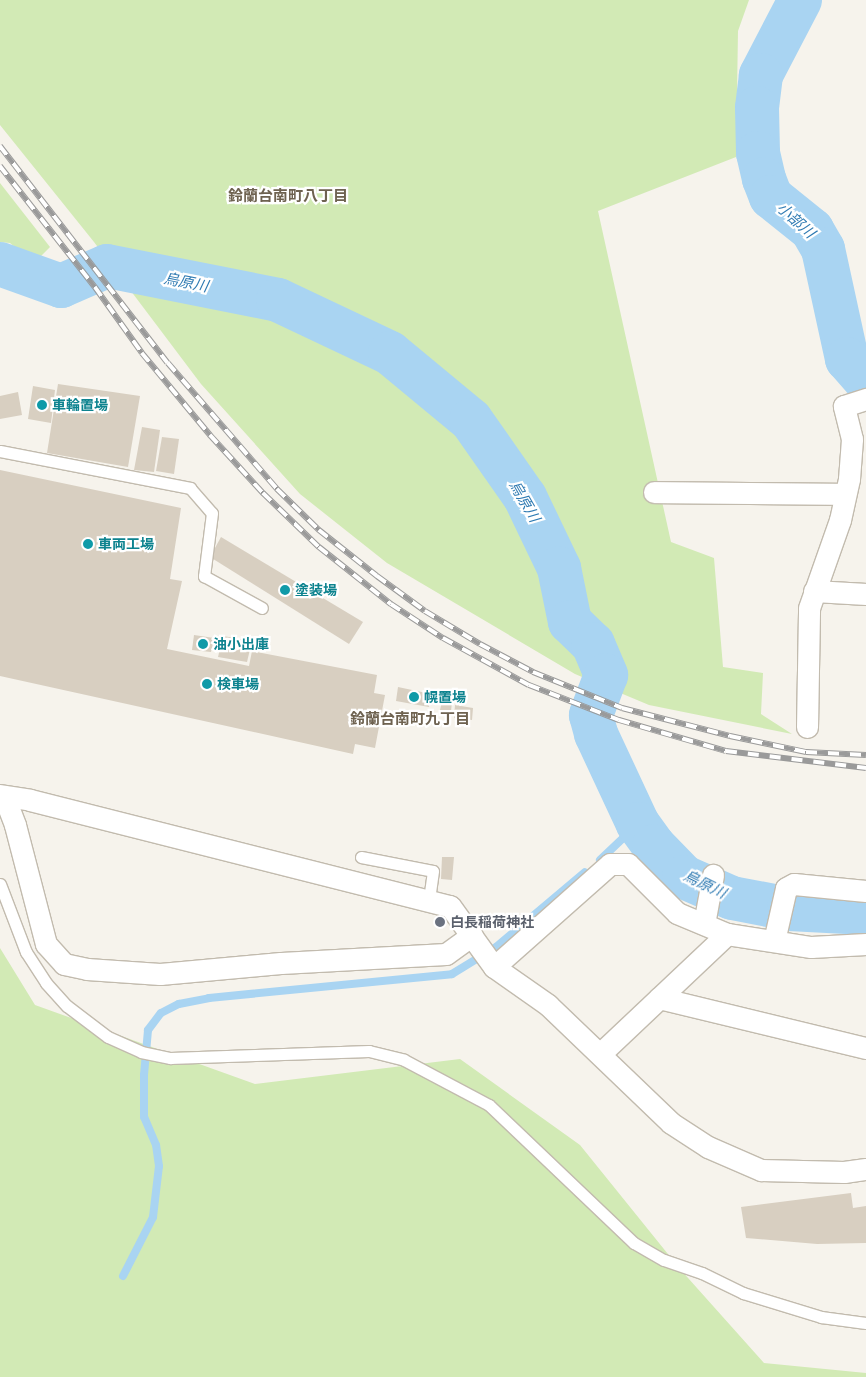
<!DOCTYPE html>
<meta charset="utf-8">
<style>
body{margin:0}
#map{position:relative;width:866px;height:1377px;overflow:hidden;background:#f6f3ec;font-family:Inter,"Noto Sans JP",sans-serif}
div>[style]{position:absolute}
.green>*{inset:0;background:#d2eab5}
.stream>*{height:8px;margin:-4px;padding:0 4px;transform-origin:4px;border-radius:4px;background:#a9d4f2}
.river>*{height:44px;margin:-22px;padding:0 22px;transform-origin:22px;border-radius:22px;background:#a9d4f2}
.building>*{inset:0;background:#d8cfc1}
.roads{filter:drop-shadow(1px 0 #c2bbae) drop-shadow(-1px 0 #c2bbae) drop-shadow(0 1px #c2bbae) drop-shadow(0 -1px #c2bbae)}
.service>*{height:11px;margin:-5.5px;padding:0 5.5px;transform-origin:5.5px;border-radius:5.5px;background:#fff}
.minor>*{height:21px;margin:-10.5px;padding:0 10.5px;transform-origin:10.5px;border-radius:10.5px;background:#fff}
.rail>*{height:5.5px;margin-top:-2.75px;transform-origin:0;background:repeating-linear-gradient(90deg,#fff 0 11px,#9a9a9a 0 22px);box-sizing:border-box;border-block:1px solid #9a9a9a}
.dots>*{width:14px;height:14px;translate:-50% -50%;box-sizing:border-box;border:2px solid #fff;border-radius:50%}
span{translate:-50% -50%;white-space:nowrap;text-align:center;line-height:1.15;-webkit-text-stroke:4.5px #fff;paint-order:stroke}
.culture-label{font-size:14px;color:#0d838f;font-weight:700}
.left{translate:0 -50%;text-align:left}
.worship-label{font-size:14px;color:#5b616d;font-weight:700}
.neighbourhood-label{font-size:15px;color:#6e6250;font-weight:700}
.water-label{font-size:15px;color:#2e7ab2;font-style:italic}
</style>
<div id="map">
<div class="green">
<div style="clip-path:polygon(0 0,749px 0,738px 31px,736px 157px,598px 211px,671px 542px,714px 558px,723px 667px,763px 673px,761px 714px,792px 734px,649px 705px,575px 674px,387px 563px,300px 494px,201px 384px,94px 242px,0 125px)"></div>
<div style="clip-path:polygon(0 183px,50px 247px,34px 263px,10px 243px,0 242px)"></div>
<div style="clip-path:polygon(0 948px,35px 1005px,255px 1084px,460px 1059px,580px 1145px,680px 1269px,764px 1363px,866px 1373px,866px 1377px,0 1377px)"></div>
</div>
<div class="stream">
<div style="left:600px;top:860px;width:52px;rotate:-43.5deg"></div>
<div style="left:123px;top:1276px;width:66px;rotate:-63deg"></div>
<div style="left:153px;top:1217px;width:51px;rotate:-83.3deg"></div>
<div style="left:159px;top:1166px;width:21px;rotate:-98deg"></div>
<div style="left:156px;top:1145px;width:30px;rotate:-113deg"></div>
<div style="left:144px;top:1117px;width:42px;rotate:-90deg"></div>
<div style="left:144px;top:1075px;width:45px;rotate:-84.9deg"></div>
<div style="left:148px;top:1030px;width:21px;rotate:-53deg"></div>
<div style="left:161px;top:1013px;width:20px;rotate:-27deg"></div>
<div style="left:179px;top:1004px;width:31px;rotate:-11deg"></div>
<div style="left:209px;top:998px;width:244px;rotate:-5.6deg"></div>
<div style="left:452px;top:974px;width:52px;rotate:-31.5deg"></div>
<div style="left:496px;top:947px;width:116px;rotate:-40.1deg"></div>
</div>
<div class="river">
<div style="left:800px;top:0;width:85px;rotate:117.5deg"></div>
<div style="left:761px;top:75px;width:33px;rotate:97deg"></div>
<div style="left:757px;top:108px;width:45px;rotate:88.7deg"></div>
<div style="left:758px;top:153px;width:27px;rotate:77deg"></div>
<div style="left:764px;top:179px;width:19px;rotate:69deg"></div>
<div style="left:771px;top:197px;width:53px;rotate:38.8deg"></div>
<div style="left:812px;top:230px;width:22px;rotate:60deg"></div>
<div style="left:823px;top:249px;width:113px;rotate:77.7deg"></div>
<div style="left:847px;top:359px;width:29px;rotate:49deg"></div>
<div style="left:0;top:264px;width:65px;rotate:19.8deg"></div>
<div style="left:61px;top:286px;width:50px;rotate:-23.5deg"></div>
<div style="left:107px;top:266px;width:174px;rotate:11.2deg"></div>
<div style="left:278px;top:300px;width:124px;rotate:25.3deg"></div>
<div style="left:390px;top:353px;width:105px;rotate:39.6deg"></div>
<div style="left:471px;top:420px;width:94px;rotate:55deg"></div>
<div style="left:525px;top:497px;width:79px;rotate:64.4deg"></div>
<div style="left:559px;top:568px;width:55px;rotate:78.5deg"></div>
<div style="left:570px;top:622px;width:32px;rotate:44deg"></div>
<div style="left:593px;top:644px;width:34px;rotate:67deg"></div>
<div style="left:606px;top:675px;width:43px;rotate:110.6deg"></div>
<div style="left:591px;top:715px;width:20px;rotate:75deg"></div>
<div style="left:596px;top:734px;width:99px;rotate:65deg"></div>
<div style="left:638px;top:824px;width:27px;rotate:54deg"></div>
<div style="left:654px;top:846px;width:43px;rotate:45.9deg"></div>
<div style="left:684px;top:877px;width:52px;rotate:23.6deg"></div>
<div style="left:732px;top:898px;width:58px;rotate:10.9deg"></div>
<div style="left:789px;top:909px;width:77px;rotate:3deg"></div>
</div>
<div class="building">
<div style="clip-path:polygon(58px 384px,140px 396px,128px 467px,47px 453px)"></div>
<div style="clip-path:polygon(33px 386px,55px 390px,51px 423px,28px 419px)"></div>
<div style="clip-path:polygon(18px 392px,22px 415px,0 419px,0 396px)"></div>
<div style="clip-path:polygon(142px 427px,160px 430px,154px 472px,134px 470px)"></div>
<div style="clip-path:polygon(162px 437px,179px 439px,174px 474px,156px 471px)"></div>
<div style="clip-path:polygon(0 470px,181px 508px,170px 579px,182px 581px,167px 649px,249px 666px,252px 651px,377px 675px,374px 693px,385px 695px,375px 748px,355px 744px,353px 754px,0 676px)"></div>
<div style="clip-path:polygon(221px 537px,363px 622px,349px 644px,210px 557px)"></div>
<div style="clip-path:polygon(194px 635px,214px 638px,211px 652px,192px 650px)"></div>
<div style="clip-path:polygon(223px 636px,252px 641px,247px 662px,218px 657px)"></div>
<div style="clip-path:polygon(398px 687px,431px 694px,429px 707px,396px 701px)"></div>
<div style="clip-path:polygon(442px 701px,452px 702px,451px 711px,440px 710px)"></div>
<div style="clip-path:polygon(455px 705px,473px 708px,472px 720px,454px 718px)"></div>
<div style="clip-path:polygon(442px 857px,454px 857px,452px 880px,441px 879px)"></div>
<div style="clip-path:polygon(851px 1193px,853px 1208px,866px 1206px,866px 1243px,817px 1244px,746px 1238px,741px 1207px)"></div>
</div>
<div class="roads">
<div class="service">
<div style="left:0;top:451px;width:194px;rotate:11deg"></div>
<div style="left:190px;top:488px;width:33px;rotate:49deg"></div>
<div style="left:212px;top:513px;width:64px;rotate:97.2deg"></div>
<div style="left:204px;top:576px;width:66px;rotate:28.9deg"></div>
<div style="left:361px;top:857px;width:73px;rotate:11deg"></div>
<div style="left:433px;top:871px;width:30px;rotate:98deg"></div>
<div style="left:0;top:884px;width:73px;rotate:69.1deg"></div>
<div style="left:26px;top:952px;width:37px;rotate:57deg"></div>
<div style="left:46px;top:983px;width:31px;rotate:48deg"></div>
<div style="left:67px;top:1006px;width:51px;rotate:37.1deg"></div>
<div style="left:108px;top:1037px;width:36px;rotate:24deg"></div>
<div style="left:141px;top:1052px;width:30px;rotate:12deg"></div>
<div style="left:170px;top:1058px;width:199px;rotate:-2deg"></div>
<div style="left:369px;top:1051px;width:36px;rotate:14deg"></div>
<div style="left:404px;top:1060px;width:96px;rotate:27.9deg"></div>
<div style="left:489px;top:1105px;width:200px;rotate:43.6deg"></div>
<div style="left:634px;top:1243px;width:34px;rotate:30deg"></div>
<div style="left:664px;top:1260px;width:40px;rotate:18.9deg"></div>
<div style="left:702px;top:1273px;width:46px;rotate:26deg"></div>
<div style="left:743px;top:1293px;width:82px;rotate:17.1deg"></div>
<div style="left:821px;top:1317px;width:45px;rotate:7.6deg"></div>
</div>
<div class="minor">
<div style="left:654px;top:492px;width:191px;rotate:0.6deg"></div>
<div style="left:814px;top:591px;width:52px;rotate:3.3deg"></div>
<div style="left:807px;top:727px;width:119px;rotate:-89deg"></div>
<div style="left:809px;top:608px;width:93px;rotate:-70.6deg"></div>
<div style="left:840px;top:520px;width:42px;rotate:-77.6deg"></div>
<div style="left:849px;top:479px;width:40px;rotate:-85.7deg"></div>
<div style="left:852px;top:439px;width:34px;rotate:-104deg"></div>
<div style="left:844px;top:406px;width:23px;rotate:-18deg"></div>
<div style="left:0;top:795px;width:30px;rotate:9deg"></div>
<div style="left:30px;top:800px;width:433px;rotate:14.2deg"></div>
<div style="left:450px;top:906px;width:75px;rotate:54.2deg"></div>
<div style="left:494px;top:967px;width:66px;rotate:35.1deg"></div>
<div style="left:548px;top:1005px;width:170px;rotate:43.8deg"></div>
<div style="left:671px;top:1123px;width:44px;rotate:33deg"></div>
<div style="left:708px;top:1147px;width:58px;rotate:23.5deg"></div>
<div style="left:761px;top:1170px;width:83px;rotate:1.4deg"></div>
<div style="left:844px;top:1172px;width:22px;rotate:-8deg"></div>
<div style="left:4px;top:796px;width:31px;rotate:69deg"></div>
<div style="left:15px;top:825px;width:123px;rotate:75.4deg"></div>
<div style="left:46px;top:944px;width:27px;rotate:48deg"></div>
<div style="left:64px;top:964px;width:24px;rotate:12deg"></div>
<div style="left:87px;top:969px;width:73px;rotate:3.9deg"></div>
<div style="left:160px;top:974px;width:121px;rotate:-5.2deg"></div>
<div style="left:281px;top:963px;width:165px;rotate:-3.1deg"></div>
<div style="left:446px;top:954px;width:32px;rotate:-36deg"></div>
<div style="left:704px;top:924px;width:50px;rotate:-79.6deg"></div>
<div style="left:774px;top:941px;width:54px;rotate:-77.2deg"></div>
<div style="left:786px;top:888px;width:9px;rotate:-27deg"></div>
<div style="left:794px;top:884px;width:72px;rotate:5.6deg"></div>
<div style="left:494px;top:967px;width:155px;rotate:-41.6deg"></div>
<div style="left:610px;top:864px;width:18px"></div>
<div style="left:628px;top:864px;width:69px;rotate:45deg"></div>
<div style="left:677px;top:913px;width:54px;rotate:22.8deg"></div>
<div style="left:727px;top:934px;width:85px;rotate:8.8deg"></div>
<div style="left:811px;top:947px;width:55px;rotate:-3.1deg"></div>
<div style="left:659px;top:998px;width:213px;rotate:13.6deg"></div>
<div style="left:600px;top:1054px;width:175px;rotate:-43.4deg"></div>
</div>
</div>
<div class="rail">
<div style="left:0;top:146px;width:274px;rotate:52.3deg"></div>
<div style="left:168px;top:363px;width:167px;rotate:49.1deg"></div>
<div style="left:277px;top:489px;width:59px;rotate:44.3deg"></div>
<div style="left:319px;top:530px;width:74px;rotate:38.4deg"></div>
<div style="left:377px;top:576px;width:59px;rotate:36.1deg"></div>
<div style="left:425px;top:611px;width:64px;rotate:31deg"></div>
<div style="left:480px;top:644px;width:60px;rotate:27.8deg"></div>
<div style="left:533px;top:672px;width:96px;rotate:22deg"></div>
<div style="left:622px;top:708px;width:112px;rotate:14.5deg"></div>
<div style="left:730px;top:736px;width:78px;rotate:11.9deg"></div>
<div style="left:806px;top:752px;width:60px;rotate:2.9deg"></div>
<div style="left:0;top:166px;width:154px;rotate:51.9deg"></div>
<div style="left:95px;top:287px;width:81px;rotate:54.5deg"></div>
<div style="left:142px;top:353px;width:107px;rotate:50.3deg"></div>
<div style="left:210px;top:435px;width:79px;rotate:47.6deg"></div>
<div style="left:263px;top:493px;width:78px;rotate:44deg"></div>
<div style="left:319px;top:547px;width:92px;rotate:38.4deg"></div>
<div style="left:391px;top:604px;width:62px;rotate:33.2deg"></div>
<div style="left:443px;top:638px;width:98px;rotate:28.7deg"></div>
<div style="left:529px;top:685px;width:97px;rotate:21.3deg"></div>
<div style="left:619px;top:720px;width:111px;rotate:16.2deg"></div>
<div style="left:726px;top:751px;width:141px;rotate:6.9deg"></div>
</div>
<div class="dots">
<div style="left:42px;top:405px;background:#0f9aa8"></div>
<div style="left:88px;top:544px;background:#0f9aa8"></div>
<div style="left:285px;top:590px;background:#0f9aa8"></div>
<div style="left:203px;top:644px;background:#0f9aa8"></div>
<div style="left:207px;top:684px;background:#0f9aa8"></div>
<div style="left:414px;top:697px;background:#0f9aa8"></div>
<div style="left:440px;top:922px;background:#6b7280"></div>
</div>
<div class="culture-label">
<span class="left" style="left:52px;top:405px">車輪置場</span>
<span class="left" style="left:98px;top:544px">車両工場</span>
<span class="left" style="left:295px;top:590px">塗装場</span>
<span class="left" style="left:213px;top:644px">油小出庫</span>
<span class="left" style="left:217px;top:684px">検車場</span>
<span class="left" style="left:424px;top:697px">幌置場</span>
</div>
<div class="worship-label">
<span class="left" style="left:450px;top:922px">白長稲荷神社</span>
</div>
<div class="neighbourhood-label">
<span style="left:288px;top:196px">鈴蘭台南町八丁目</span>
<span style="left:410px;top:719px">鈴蘭台南町九丁目</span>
</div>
<div class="water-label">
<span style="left:796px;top:220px;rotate:42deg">小部川</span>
<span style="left:186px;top:282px;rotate:11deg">烏原川</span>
<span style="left:525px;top:501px;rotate:60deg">烏原川</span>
<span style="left:705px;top:884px;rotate:26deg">烏原川</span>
</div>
</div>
